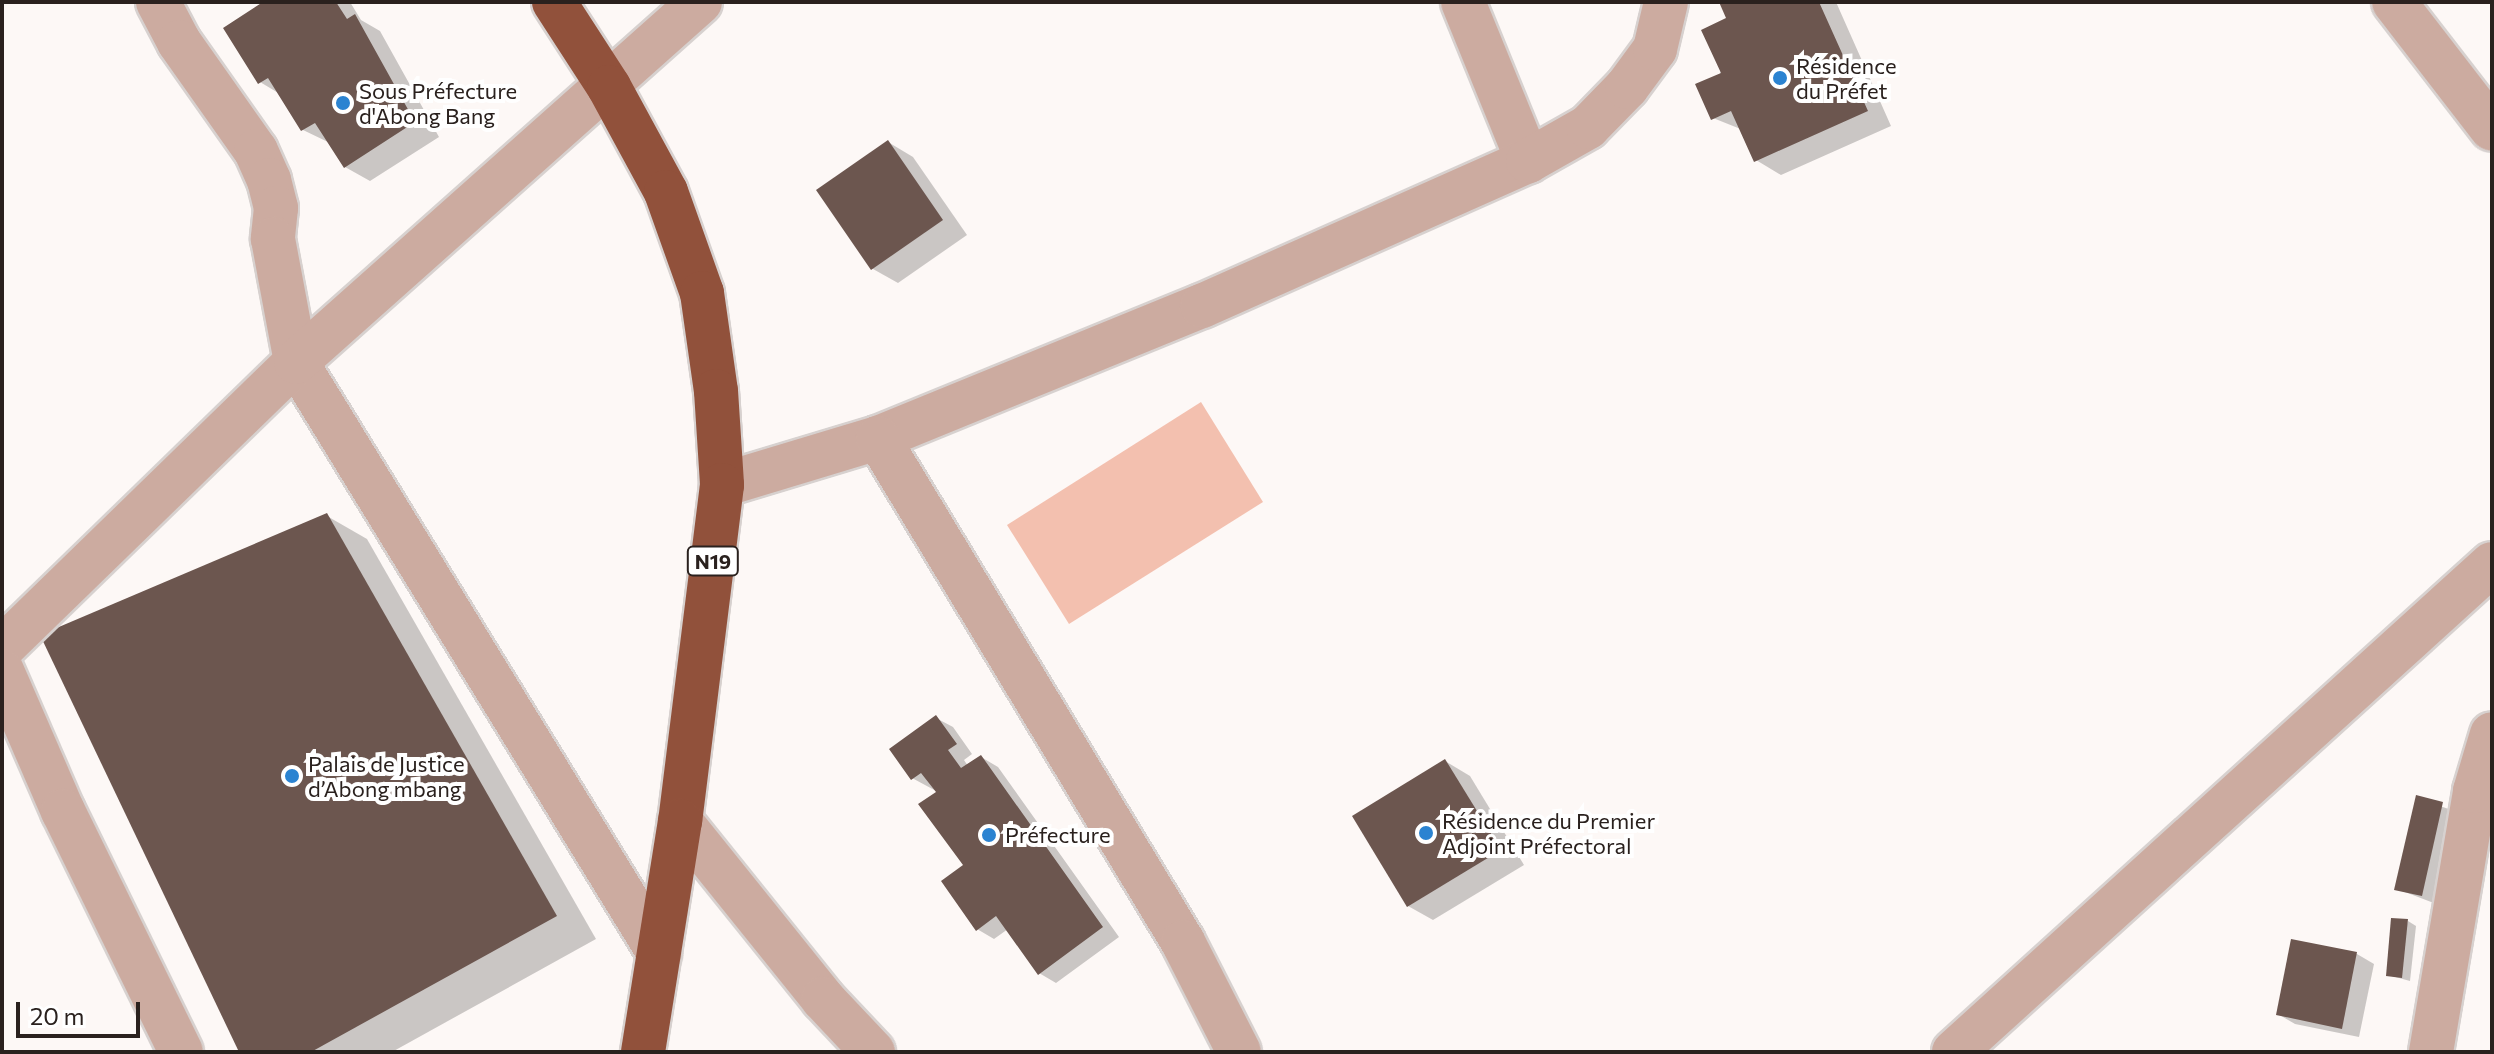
<!DOCTYPE html>
<meta charset="utf-8">
<style>
body{margin:0}
#map{position:relative;width:2494px;height:1054px;overflow:hidden;background:#fdf8f6;font-family:Commissioner,sans-serif}
div>[style]{position:absolute}
.green>*{inset:0;background:#f3c0af}
.shadow>*{inset:0;background:#0003}
.building>*{inset:0;background:#6c564f}
.roads{filter:drop-shadow(2px 0 #d7d1cf) drop-shadow(-2px 0 #d7d1cf) drop-shadow(0 2px #d7d1cf) drop-shadow(0 -2px #d7d1cf)}
.minor>*{height:44px;margin:-22px;padding:0 22px;transform-origin:22px;border-radius:22px;background:#ccaba0}
.highway>*{height:44px;margin:-22px;padding:0 22px;transform-origin:22px;border-radius:22px;background:#91513b}
.dots>*{width:22px;height:22px;translate:-50% -50%;box-sizing:border-box;border:4px solid #fff;border-radius:50%}
span{translate:-50% -50%;white-space:nowrap;text-align:center;line-height:1.15;-webkit-text-stroke:8px #fff;paint-order:stroke}
.shield-label span{padding:2px 6px;background:#fff;border:2px solid;border-radius:6px;-webkit-text-stroke-width:0}
.shield-label{font-size:20px;color:#2a211e;font-weight:700}
.poi-label{font-size:22px;color:#2a211e}
.left{translate:0 -50%;text-align:left}
.frame{position:absolute;inset:0;border:4px solid #2a211e;pointer-events:none}
.scale{position:absolute;left:16px;top:1002px;width:124px;height:36px;box-sizing:border-box;border:4px solid #2a211e;border-top:0;padding-left:10px;font-size:24px;line-height:28px;white-space:nowrap;color:#2a211e;-webkit-text-stroke:6px #fff;paint-order:stroke}
</style>
<div id="map">
<div class="green">
<div style="clip-path:polygon(1201px 402px,1263px 502px,1069px 624px,1007px 525px)"></div>
</div>
<div class="shadow">
<div style="clip-path:polygon(267px 2px,350px 2px,361px 20px,380px 31px,439px 137px,370px 181px,345px 167px,330px 143px,303px 130px,280px 94px,260px 82px)"></div>
<div style="clip-path:polygon(1721px 2px,1836px 2px,1891px 126px,1781px 175px,1756px 160px,1743px 130px,1713px 118px,1729px 19px)"></div>
<div style="clip-path:polygon(888px 142px,913px 157px,967px 235px,898px 283px,873px 269px,819px 191px)"></div>
<div style="clip-path:polygon(327px 516px,367px 539px,596px 939px,392px 1052px,241px 1052px)"></div>
<div style="clip-path:polygon(936px 718px,953px 727px,972px 754px,964px 760px,968px 766px,981px 757px,998px 767px,1119px 937px,1056px 983px,1039px 973px,1008px 929px,994px 939px,977px 929px,966px 866px,938px 792px,912px 778px)"></div>
<div style="clip-path:polygon(1445px 761px,1470px 776px,1524px 865px,1433px 920px,1408px 906px)"></div>
<div style="clip-path:polygon(2417px 798px,2460px 813px,2439px 905px,2397px 889px)"></div>
<div style="clip-path:polygon(2408px 921px,2416px 926px,2410px 981px,2388px 975px)"></div>
<div style="clip-path:polygon(2292px 941px,2357px 954px,2374px 964px,2359px 1037px,2295px 1024px,2278px 1014px)"></div>
</div>
<div class="building">
<div style="clip-path:polygon(263px 2px,336px 2px,347px 19px,355px 14px,415px 122px,344px 168px,315px 123px,301px 131px,268px 78px,258px 84px,223px 28px)"></div>
<div style="clip-path:polygon(1719px 2px,1819px 2px,1868px 111px,1754px 162px,1731px 111px,1711px 120px,1695px 84px,1721px 73px,1701px 30px,1726px 18px)"></div>
<div style="clip-path:polygon(888px 140px,943px 220px,871px 270px,816px 190px)"></div>
<div style="clip-path:polygon(327px 513px,557px 916px,311px 1052px,239px 1052px,40px 635px)"></div>
<div style="clip-path:polygon(936px 715px,957px 744px,948px 750px,961px 768px,981px 755px,1103px 927px,1038px 975px,996px 916px,976px 931px,941px 881px,963px 865px,918px 804px,936px 792px,921px 773px,911px 780px,889px 749px)"></div>
<div style="clip-path:polygon(1445px 759px,1501px 850px,1407px 907px,1352px 816px)"></div>
<div style="clip-path:polygon(2416px 795px,2443px 802px,2422px 896px,2394px 890px)"></div>
<div style="clip-path:polygon(2391px 918px,2408px 919px,2402px 978px,2386px 976px)"></div>
<div style="clip-path:polygon(2291px 939px,2357px 952px,2342px 1029px,2276px 1015px)"></div>
</div>
<div class="roads">
<div class="minor">
<div style="left:158px;top:2px;width:45px;rotate:62.3deg"></div>
<div style="left:179px;top:42px;width:133px;rotate:54.8deg"></div>
<div style="left:256px;top:151px;width:32px;rotate:66deg"></div>
<div style="left:269px;top:180px;width:29px;rotate:76deg"></div>
<div style="left:276px;top:208px;width:31px;rotate:96deg"></div>
<div style="left:273px;top:239px;width:125px;rotate:79.4deg"></div>
<div style="left:296px;top:362px;width:694px;rotate:58.44deg"></div>
<div style="left:1463px;top:2px;width:172px;rotate:67.8deg"></div>
<div style="left:2394px;top:2px;width:160px;rotate:52.3deg"></div>
<div style="left:878px;top:438px;width:350px;rotate:-22.2deg"></div>
<div style="left:1202px;top:306px;width:357px;rotate:-24deg"></div>
<div style="left:1528px;top:161px;width:69px;rotate:-29.5deg"></div>
<div style="left:1588px;top:127px;width:56px;rotate:-45.7deg"></div>
<div style="left:1627px;top:87px;width:47px;rotate:-53.6deg"></div>
<div style="left:1655px;top:49px;width:48px;rotate:-76.8deg"></div>
<div style="left:722px;top:485px;width:163px;rotate:-16.8deg"></div>
<div style="left:878px;top:438px;width:589px;rotate:58.82deg"></div>
<div style="left:1183px;top:942px;width:123px;rotate:63deg"></div>
<div style="left:2px;top:648px;width:410px;rotate:-44.2deg"></div>
<div style="left:296px;top:362px;width:541px;rotate:-41.7deg"></div>
<div style="left:2px;top:671px;width:153px;rotate:66.5deg"></div>
<div style="left:63px;top:811px;width:268px;rotate:63.9deg"></div>
<div style="left:680px;top:821px;width:228px;rotate:51.2deg"></div>
<div style="left:823px;top:999px;width:73px;rotate:46.7deg"></div>
<div style="left:1954px;top:1052px;width:726px;rotate:-42.21deg"></div>
<div style="left:2431px;top:1052px;width:265px;rotate:-80.4deg"></div>
<div style="left:2475px;top:791px;width:59px;rotate:-73.4deg"></div>
</div>
<div class="highway">
<div style="left:554px;top:2px;width:101px;rotate:57.1deg"></div>
<div style="left:609px;top:87px;width:119px;rotate:61.5deg"></div>
<div style="left:666px;top:192px;width:107px;rotate:70.4deg"></div>
<div style="left:702px;top:293px;width:99px;rotate:81.9deg"></div>
<div style="left:716px;top:391px;width:94px;rotate:86.3deg"></div>
<div style="left:722px;top:485px;width:339px;rotate:97.1deg"></div>
<div style="left:680px;top:821px;width:234px;rotate:99.1deg"></div>
</div>
</div>
<div class="dots">
<div style="left:1780px;top:78px;background:#2b83d1"></div>
<div style="left:343px;top:103px;background:#2b83d1"></div>
<div style="left:292px;top:776px;background:#2b83d1"></div>
<div style="left:1426px;top:833px;background:#2b83d1"></div>
<div style="left:989px;top:835px;background:#2b83d1"></div>
</div>
<div class="shield-label">
<span style="left:713px;top:561px">N19</span>
</div>
<div class="poi-label">
<span class="left" style="left:1796px;top:78px">Résidence<br>du Préfet</span>
<span class="left" style="left:359px;top:103px">Sous Préfecture<br>d'Abong Bang</span>
<span class="left" style="left:308px;top:776px">Palais de Justice<br>d’Abong mbang</span>
<span class="left" style="left:1442px;top:833px">Résidence du Premier<br>Adjoint Préfectoral</span>
<span class="left" style="left:1005px;top:835px">Préfecture</span>
</div>
<div class="frame"></div>
<div class="scale">20 m</div>
</div>
